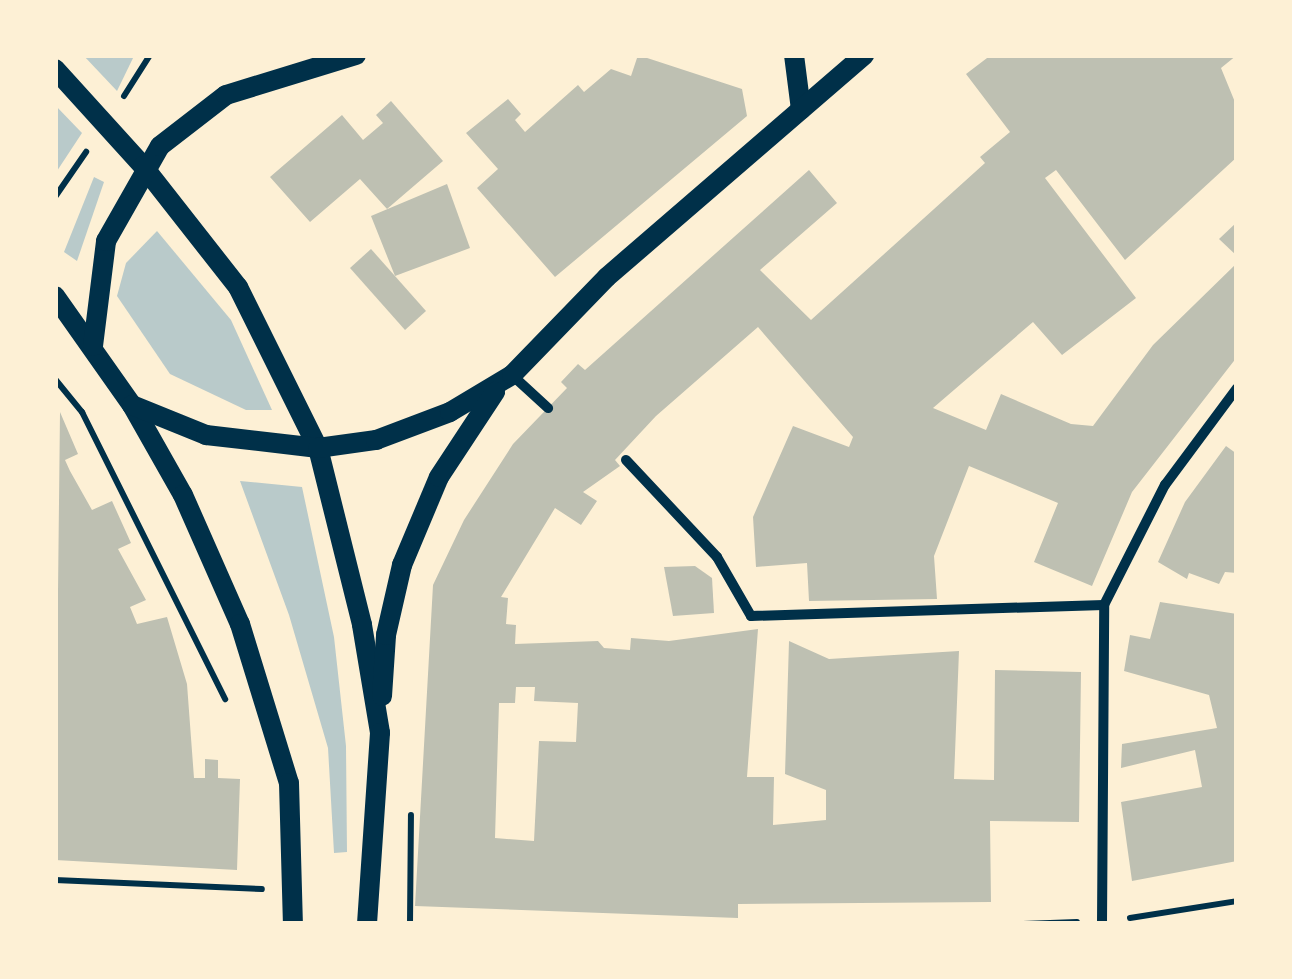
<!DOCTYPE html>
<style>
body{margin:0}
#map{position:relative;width:1292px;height:979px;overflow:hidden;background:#fdf0d5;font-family:"DejaVu Sans",sans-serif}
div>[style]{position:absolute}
.green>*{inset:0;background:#b9caca}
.building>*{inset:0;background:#bec0b2}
.path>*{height:6px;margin:-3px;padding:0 3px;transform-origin:3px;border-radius:3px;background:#003049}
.minor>*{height:10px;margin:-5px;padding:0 5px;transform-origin:5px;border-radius:5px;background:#003049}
.secondary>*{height:20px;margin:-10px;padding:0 10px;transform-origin:10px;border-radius:10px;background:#003049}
span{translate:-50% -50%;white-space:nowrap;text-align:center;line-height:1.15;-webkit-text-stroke:10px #fdf0d5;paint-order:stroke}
.frame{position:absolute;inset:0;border:58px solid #fdf0d5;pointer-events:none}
</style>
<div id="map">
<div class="green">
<div style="clip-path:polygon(83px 55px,128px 55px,134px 56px,117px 91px)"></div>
<div style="clip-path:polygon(55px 105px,82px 133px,55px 174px)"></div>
<div style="clip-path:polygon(94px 177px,104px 182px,77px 261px,64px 252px)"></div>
<div style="clip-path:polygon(157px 231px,231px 320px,272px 410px,246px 410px,170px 374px,117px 296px,126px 263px)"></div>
<div style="clip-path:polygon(240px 481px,302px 487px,334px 637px,346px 746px,347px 852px,334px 853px,328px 748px,289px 615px)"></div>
</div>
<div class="building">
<div style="clip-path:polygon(638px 55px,742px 89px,747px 116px,555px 277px,477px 188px,498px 169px,466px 133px,508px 99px,521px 114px,515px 120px,525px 132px,578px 85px,584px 92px,611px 69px,631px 76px)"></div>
<div style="clip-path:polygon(evenodd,991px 55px,1237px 55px,1221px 68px,1237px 107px,1237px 157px,1125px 260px,1056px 170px,1045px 178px,1136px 298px,1062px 355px,1033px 322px,933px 408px,986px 430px,1001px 394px,1071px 424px,1093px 426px,1153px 345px,1237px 263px,1237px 357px,1132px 492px,1092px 586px,1034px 562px,1058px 503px,969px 466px,934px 556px,937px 599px,809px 601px,807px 563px,756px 567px,753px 517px,793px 426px,849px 447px,853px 437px,758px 327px,656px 416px,615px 460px,620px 466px,583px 492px,597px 501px,581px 525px,555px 508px,501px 597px,508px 598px,506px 624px,516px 625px,515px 644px,598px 641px,604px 648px,630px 650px,631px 638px,669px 641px,758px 629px,747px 777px,774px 777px,773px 825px,826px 820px,826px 790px,785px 774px,789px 641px,829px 659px,959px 651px,954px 779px,994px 780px,995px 670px,1081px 672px,1079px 822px,990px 821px,991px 902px,738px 904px,738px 918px,415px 906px,433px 585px,464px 520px,513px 444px,567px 388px,561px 382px,578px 364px,585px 370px,809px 170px,837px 203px,760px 270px,811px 320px,985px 163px,980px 157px,1010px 132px,966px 74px,991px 55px,516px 687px,535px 687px,534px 701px,578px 703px,576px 742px,539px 741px,534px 841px,495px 838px,499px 703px,515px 703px,516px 687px)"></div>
<div style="clip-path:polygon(391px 101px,443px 161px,387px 209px,360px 179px,310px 222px,270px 177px,342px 115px,363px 140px,383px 123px,376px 115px)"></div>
<div style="clip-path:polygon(447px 184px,470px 248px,395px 276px,371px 216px)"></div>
<div style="clip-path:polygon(1237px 222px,1237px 256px,1219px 239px)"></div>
<div style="clip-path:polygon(371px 249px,426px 311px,405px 330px,350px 268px)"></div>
<div style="clip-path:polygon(60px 412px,78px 454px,65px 460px,70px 471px,92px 510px,112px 501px,131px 543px,118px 549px,146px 600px,130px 607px,137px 624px,167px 617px,187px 684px,194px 778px,205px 778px,205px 759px,218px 760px,218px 778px,240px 779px,237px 870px,55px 860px)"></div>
<div style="clip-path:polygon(1226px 446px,1237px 454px,1237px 573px,1225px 572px,1219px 584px,1189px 573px,1187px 579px,1158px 562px,1185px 502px)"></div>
<div style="clip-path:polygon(695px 566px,712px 578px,714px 613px,673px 616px,664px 567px)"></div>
<div style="clip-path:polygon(1160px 602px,1237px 614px,1237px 861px,1132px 881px,1121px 802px,1202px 787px,1195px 750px,1121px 768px,1122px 744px,1217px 728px,1209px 695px,1124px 671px,1130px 635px,1150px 639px)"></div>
</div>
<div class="path">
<div style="left:124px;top:96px;width:49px;rotate:-57.6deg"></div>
<div style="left:55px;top:197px;width:55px;rotate:-55.4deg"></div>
<div style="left:55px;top:379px;width:43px;rotate:50.7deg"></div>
<div style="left:82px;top:412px;width:321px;rotate:63.5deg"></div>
<div style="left:55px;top:880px;width:207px;rotate:2.5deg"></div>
<div style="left:1130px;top:918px;width:108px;rotate:-9deg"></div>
<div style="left:410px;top:924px;width:109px;rotate:-89.5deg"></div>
<div style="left:1023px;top:924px;width:54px;rotate:-2.1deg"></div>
</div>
<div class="minor">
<div style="left:512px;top:375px;width:49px;rotate:42.5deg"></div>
<div style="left:626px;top:460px;width:133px;rotate:46.8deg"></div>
<div style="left:717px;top:557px;width:68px;rotate:60deg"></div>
<div style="left:751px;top:616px;width:353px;rotate:-1.8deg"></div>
<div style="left:1102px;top:924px;width:319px;rotate:-89.6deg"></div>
<div style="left:1104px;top:605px;width:135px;rotate:-63.1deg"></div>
<div style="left:1165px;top:485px;width:121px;rotate:-53.4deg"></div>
</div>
<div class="secondary">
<div style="left:794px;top:55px;width:55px;rotate:82.7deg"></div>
<div style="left:55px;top:69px;width:131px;rotate:47.8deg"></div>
<div style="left:143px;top:166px;width:154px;rotate:51.9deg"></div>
<div style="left:238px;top:287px;width:180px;rotate:63.6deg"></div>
<div style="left:318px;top:448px;width:182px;rotate:76deg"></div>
<div style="left:362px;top:625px;width:109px;rotate:80.5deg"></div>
<div style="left:380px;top:733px;width:191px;rotate:93.9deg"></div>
<div style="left:55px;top:296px;width:133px;rotate:54.8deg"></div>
<div style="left:132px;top:405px;width:103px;rotate:60.5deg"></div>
<div style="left:183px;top:495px;width:141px;rotate:66.2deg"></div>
<div style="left:240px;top:624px;width:166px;rotate:72.9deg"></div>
<div style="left:289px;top:783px;width:141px;rotate:88.4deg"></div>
<div style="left:93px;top:346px;width:106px;rotate:-82.9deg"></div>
<div style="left:106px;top:241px;width:109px;rotate:-60.4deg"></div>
<div style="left:160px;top:146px;width:83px;rotate:-37.7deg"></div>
<div style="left:226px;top:95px;width:136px;rotate:-17.1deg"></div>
<div style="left:132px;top:405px;width:80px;rotate:22.1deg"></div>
<div style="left:206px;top:435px;width:113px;rotate:6.6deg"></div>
<div style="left:318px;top:448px;width:59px;rotate:-7.9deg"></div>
<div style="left:376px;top:440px;width:79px;rotate:-20.7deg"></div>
<div style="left:450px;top:412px;width:72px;rotate:-30.8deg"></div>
<div style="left:512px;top:375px;width:136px;rotate:-45.9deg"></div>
<div style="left:607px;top:277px;width:340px;rotate:-40.8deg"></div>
<div style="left:382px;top:696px;width:61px;rotate:-86.2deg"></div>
<div style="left:386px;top:635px;width:72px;rotate:-77.1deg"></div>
<div style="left:402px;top:565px;width:95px;rotate:-67.2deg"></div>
<div style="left:439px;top:477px;width:102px;rotate:-56.6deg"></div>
</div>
<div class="frame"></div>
</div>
